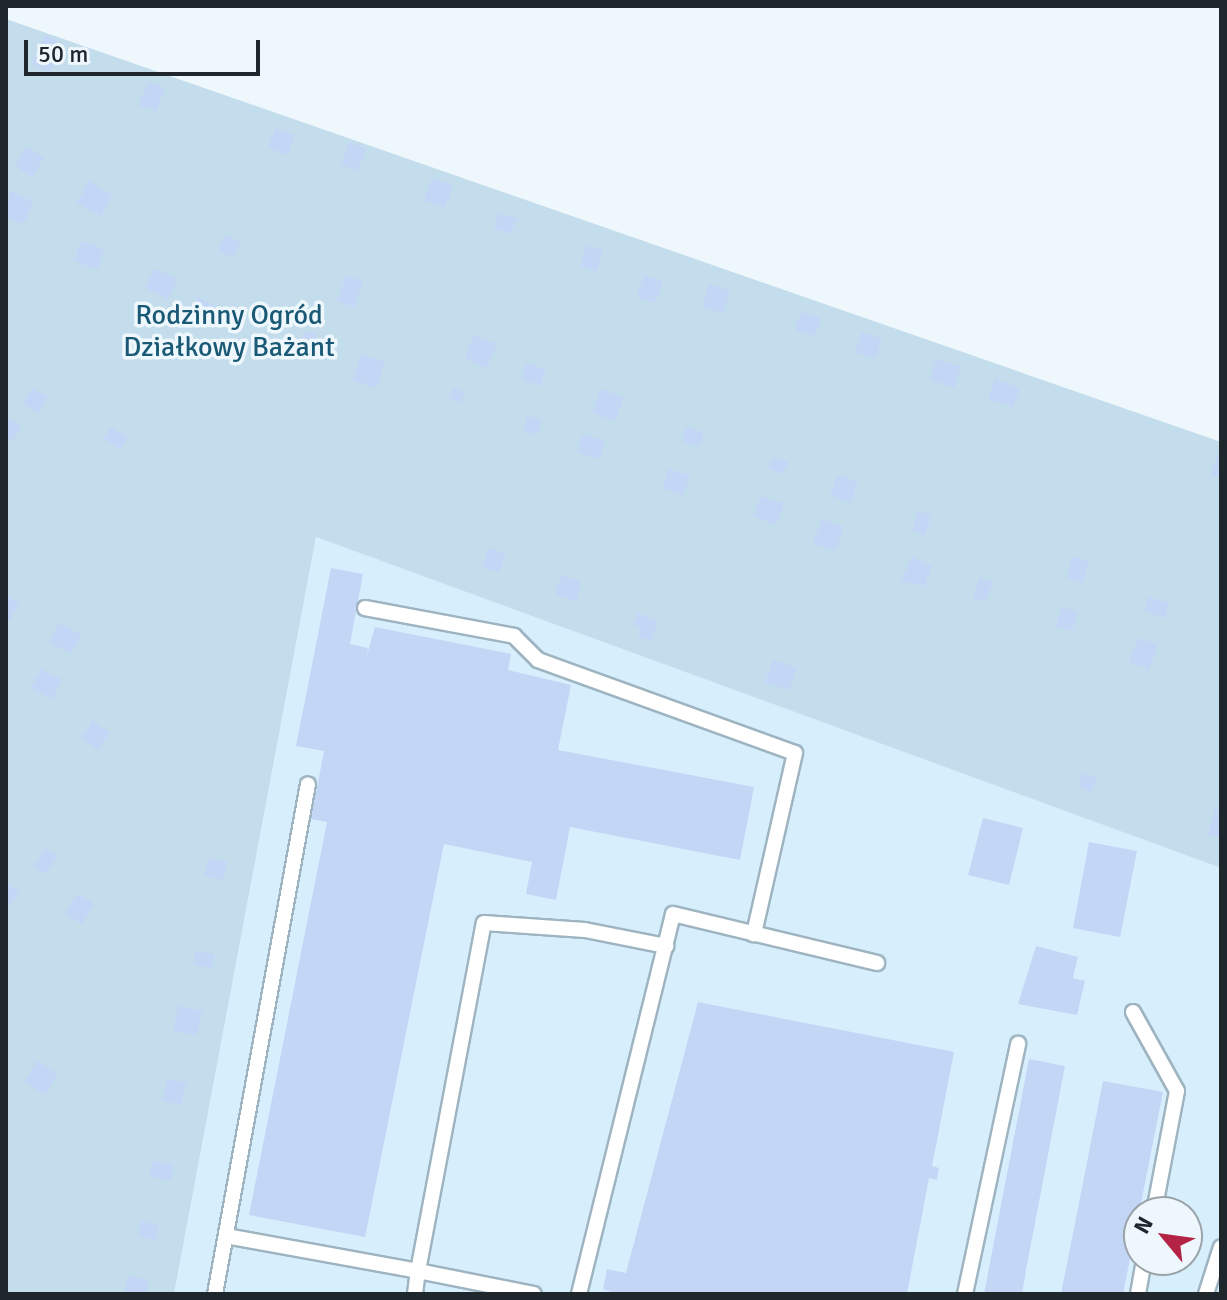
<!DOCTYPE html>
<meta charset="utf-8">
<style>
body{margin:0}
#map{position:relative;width:1227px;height:1300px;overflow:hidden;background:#eef7fc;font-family:Signika,sans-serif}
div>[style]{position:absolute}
.built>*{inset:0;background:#d7effd}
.green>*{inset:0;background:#c4ddec}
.building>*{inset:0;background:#c4d6f6}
.roads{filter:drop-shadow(2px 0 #9eb4c0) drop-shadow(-2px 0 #9eb4c0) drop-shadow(0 2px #9eb4c0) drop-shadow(0 -2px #9eb4c0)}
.lane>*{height:14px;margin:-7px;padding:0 7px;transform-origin:7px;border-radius:7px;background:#fff}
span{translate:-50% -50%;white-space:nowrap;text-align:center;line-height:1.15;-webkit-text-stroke:7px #eef7fc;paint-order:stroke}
.park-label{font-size:28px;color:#195975}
.frame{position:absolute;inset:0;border:8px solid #1f272c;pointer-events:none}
.north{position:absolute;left:1123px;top:1196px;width:80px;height:80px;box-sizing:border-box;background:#eef7fc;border:2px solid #9ba4a9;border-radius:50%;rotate:299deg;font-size:22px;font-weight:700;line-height:32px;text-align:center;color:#1f272c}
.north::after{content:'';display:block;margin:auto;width:28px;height:36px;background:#b52344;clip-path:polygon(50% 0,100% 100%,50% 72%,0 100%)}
.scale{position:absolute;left:24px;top:40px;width:236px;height:36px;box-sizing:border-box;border:4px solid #1f272c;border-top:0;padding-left:10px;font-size:24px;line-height:28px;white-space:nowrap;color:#1f272c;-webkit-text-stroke:6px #eef7fc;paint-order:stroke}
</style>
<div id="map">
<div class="built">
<div style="clip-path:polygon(evenodd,316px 537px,1221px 868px,1221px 1294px,174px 1294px,316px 537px,1139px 1212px,1187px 1212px,1187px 1260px,1139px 1260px,1139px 1212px)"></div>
</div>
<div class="green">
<div style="clip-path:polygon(6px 19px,1221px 442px,1221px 868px,316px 537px,174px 1294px,6px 1294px)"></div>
</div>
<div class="building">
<div style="clip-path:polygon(45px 35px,57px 40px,54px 47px,60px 50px,50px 72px,32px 64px)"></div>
<div style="clip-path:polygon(148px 82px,165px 88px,156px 111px,139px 105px)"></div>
<div style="clip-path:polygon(275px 128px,295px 135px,288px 155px,268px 148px)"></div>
<div style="clip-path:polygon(349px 142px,366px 149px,357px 171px,341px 164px)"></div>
<div style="clip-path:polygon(26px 147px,44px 157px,33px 177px,15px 167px)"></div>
<div style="clip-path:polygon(432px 178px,453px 186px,445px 208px,424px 200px)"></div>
<div style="clip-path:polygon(89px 181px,112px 195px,101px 216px,77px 203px)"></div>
<div style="clip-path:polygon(10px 191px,34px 202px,23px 224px,6px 216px)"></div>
<div style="clip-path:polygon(499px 212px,517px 219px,510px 234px,494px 228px)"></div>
<div style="clip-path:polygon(226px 235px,241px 242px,232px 258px,218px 250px)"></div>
<div style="clip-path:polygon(81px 241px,104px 250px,97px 270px,74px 261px)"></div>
<div style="clip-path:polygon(587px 245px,603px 251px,596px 272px,580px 265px)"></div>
<div style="clip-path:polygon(154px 268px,178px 279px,168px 299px,145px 288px)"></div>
<div style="clip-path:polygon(644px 275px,663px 281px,655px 303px,637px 297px)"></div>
<div style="clip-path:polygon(346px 276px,363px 281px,354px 307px,337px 301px)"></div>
<div style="clip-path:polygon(709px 284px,730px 291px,723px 313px,702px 307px)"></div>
<div style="clip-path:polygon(198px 297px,216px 307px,204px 327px,186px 316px)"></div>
<div style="clip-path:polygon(801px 312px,821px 318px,815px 336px,795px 330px)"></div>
<div style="clip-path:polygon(304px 331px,317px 335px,312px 353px,298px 349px)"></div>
<div style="clip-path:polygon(862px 332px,882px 339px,875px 359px,855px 352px)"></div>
<div style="clip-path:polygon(474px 335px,497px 344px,487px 368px,465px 359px)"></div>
<div style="clip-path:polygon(362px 354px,385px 362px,376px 388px,352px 380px)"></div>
<div style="clip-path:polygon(937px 359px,961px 367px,954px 388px,929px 379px)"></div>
<div style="clip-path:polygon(527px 363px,546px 370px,540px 386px,521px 379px)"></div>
<div style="clip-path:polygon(995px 379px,1020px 388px,1013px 407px,988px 399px)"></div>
<div style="clip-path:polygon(454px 387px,465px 392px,460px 403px,449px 397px)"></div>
<div style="clip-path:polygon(32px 388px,48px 396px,39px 413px,23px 404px)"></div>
<div style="clip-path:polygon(601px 389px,624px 398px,615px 421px,592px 413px)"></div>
<div style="clip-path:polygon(528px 416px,542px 420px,537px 435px,523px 430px)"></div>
<div style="clip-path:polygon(8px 419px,21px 426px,12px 442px,6px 438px)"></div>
<div style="clip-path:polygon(687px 426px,704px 433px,699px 447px,682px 441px)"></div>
<div style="clip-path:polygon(111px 427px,128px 437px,121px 449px,104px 439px)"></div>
<div style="clip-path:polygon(583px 434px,605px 441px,599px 459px,577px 452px)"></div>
<div style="clip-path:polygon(1218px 455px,1221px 456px,1221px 479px,1210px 475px)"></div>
<div style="clip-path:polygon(773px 457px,788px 462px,782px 474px,768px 468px)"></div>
<div style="clip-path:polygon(669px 469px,690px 476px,683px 496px,662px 488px)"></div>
<div style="clip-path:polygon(838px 475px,858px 482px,850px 503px,830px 495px)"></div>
<div style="clip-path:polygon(761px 496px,784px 504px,776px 525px,753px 516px)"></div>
<div style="clip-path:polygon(918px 511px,932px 515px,925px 535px,912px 531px)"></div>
<div style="clip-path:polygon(822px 519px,844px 527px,835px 551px,813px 543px)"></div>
<div style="clip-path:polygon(488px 548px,506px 554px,499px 573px,482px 567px)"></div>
<div style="clip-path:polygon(1073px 556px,1089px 562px,1082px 583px,1066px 578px)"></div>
<div style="clip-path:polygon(912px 557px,932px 566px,924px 586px,901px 581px)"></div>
<div style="clip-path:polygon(331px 568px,363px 574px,350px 644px,368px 648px,366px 658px,375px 627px,511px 654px,508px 670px,571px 685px,558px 750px,754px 787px,740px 860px,570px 827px,556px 900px,526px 894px,532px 862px,444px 844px,365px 1237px,249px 1215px,327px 822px,311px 819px,324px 751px,296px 746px)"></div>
<div style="clip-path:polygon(562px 575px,582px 582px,576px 602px,555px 594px)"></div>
<div style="clip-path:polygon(980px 577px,994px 582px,985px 601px,973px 598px)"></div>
<div style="clip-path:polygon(6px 596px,19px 603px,9px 621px,6px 620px)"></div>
<div style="clip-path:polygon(1148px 597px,1169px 603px,1165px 618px,1144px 611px)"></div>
<div style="clip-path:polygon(1062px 607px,1078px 612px,1072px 631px,1056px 626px)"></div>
<div style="clip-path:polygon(638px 613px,658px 621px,651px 641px,638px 636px,641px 627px,633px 624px)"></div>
<div style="clip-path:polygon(59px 623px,82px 635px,71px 654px,49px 642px)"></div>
<div style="clip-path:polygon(1139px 638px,1158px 645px,1149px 670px,1129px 662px)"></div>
<div style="clip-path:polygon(773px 660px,797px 668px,789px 690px,765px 682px)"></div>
<div style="clip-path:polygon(41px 669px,62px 680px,52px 699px,31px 688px)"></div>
<div style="clip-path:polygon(92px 721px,110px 732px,98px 750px,81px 739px)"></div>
<div style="clip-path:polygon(1083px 772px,1097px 778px,1091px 792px,1078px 786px)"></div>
<div style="clip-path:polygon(1215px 809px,1221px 811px,1221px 838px,1208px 835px)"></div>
<div style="clip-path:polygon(983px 818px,1023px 828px,1009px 885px,968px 875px)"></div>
<div style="clip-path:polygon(1089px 842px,1137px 851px,1120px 937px,1073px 928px)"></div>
<div style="clip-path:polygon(45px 848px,58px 855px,47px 874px,33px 867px)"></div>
<div style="clip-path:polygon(209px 858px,227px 862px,223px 880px,204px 876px)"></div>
<div style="clip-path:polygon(6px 884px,19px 891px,11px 905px,6px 903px)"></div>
<div style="clip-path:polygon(77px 894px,94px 903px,82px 924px,65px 914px)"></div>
<div style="clip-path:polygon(1036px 946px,1078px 957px,1073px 978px,1085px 981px,1077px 1015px,1018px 1004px)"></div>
<div style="clip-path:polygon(195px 951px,214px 954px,212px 968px,194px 965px)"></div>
<div style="clip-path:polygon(698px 1002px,954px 1052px,932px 1166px,939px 1168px,937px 1180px,929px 1178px,907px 1294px,618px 1294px,603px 1289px,607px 1269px,626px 1273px)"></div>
<div style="clip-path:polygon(178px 1006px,202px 1011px,197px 1036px,173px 1031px)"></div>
<div style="clip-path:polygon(1029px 1059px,1065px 1066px,1026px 1270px,1022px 1294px,984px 1294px)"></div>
<div style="clip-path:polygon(37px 1061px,58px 1073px,46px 1095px,24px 1082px)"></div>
<div style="clip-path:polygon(167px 1079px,186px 1082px,181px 1105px,162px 1101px)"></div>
<div style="clip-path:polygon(1103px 1081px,1163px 1092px,1123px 1294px,1061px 1294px)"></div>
<div style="clip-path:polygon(153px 1161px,174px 1165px,171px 1181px,150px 1177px)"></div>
<div style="clip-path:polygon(141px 1221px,159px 1226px,156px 1240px,138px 1236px)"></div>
<div style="clip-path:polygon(129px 1275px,149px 1280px,146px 1294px,125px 1292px)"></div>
</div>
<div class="roads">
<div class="lane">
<div style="left:365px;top:608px;width:152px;rotate:10.6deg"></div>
<div style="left:514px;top:636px;width:34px;rotate:45deg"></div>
<div style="left:538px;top:660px;width:273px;rotate:19.9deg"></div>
<div style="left:795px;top:753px;width:186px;rotate:102.8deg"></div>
<div style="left:1133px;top:1012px;width:90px;rotate:60.9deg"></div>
<div style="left:1177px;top:1091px;width:123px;rotate:100.8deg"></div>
<div style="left:226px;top:1236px;width:195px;rotate:10.3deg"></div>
<div style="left:418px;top:1271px;width:354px;rotate:-79.3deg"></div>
<div style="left:484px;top:923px;width:101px;rotate:4deg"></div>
<div style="left:585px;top:930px;width:83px;rotate:11.2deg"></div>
<div style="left:215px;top:1294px;width:518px;rotate:-79.67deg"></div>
<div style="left:415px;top:1294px;width:23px;rotate:-83deg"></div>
<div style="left:418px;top:1271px;width:118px;rotate:11.2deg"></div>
<div style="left:579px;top:1294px;width:391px;rotate:-76.1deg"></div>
<div style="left:673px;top:914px;width:210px;rotate:13.5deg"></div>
<div style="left:965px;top:1294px;width:256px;rotate:-78deg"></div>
<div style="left:1138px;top:1294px;width:35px;rotate:-80deg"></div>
<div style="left:1206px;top:1294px;width:49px;rotate:-72.3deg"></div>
</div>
</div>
<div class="park-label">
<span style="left:229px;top:331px">Rodzinny Ogród<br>Działkowy Bażant</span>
</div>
<div class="frame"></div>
<div class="north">N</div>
<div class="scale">50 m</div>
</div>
